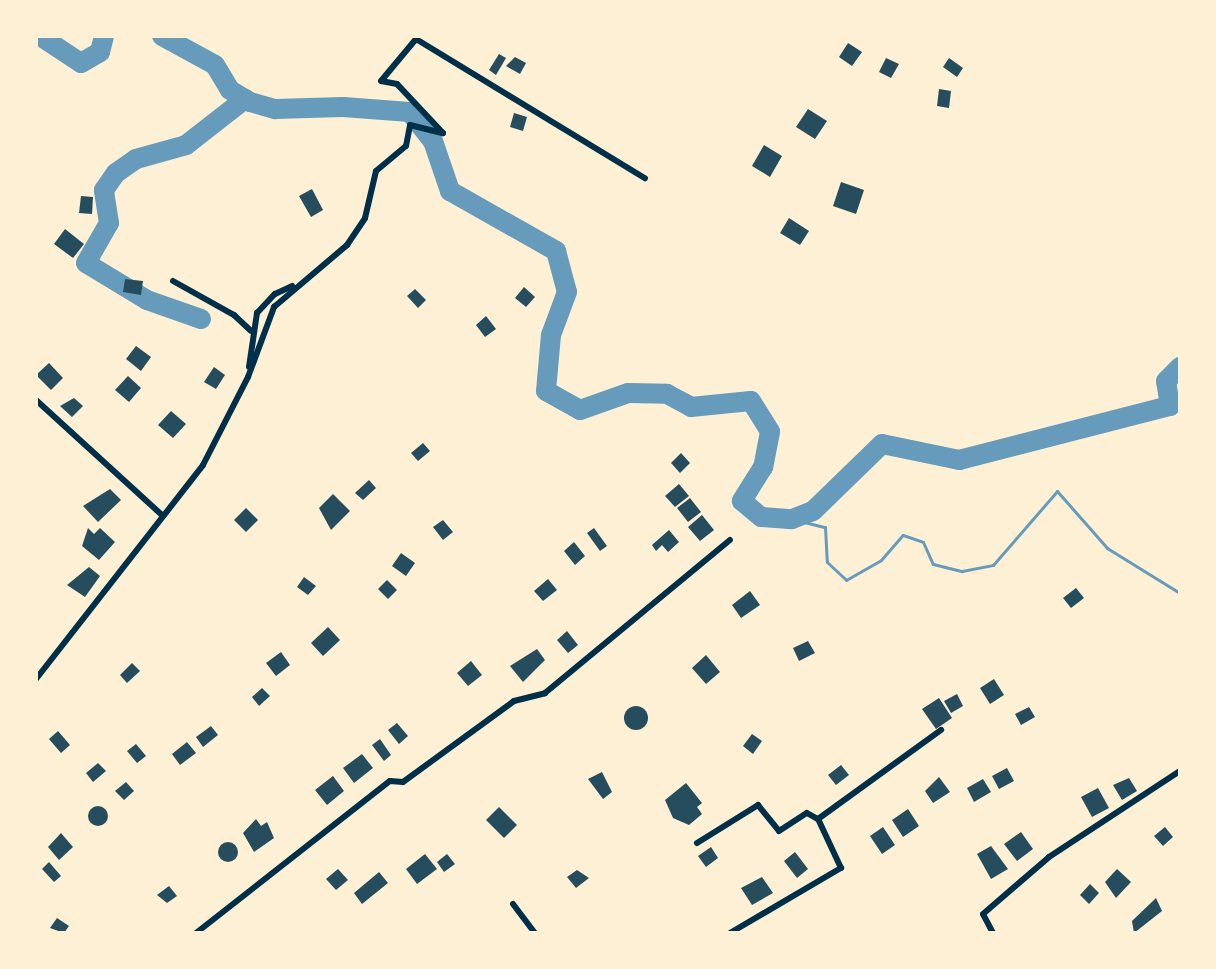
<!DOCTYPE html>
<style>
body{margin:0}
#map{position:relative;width:1216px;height:969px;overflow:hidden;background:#fdf0d5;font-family:Arial,sans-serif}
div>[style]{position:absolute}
.stream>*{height:3px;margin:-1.5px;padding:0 1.5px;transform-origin:1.5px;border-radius:1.5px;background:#669bbc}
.river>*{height:20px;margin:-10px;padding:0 10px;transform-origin:10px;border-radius:10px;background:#669bbc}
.building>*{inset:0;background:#264d5e}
.round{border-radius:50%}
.minor>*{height:6px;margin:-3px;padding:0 3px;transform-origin:3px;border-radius:3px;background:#003049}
span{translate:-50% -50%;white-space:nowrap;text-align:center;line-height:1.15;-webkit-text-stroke:8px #fdf0d5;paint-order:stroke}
.frame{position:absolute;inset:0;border:38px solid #fdf0d5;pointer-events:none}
</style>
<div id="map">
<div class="stream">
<div style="left:792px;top:519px;width:34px;rotate:14deg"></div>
<div style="left:825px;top:527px;width:35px;rotate:87deg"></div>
<div style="left:827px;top:562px;width:26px;rotate:43deg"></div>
<div style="left:846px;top:580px;width:40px;rotate:-29.7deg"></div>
<div style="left:881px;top:560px;width:33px;rotate:-49deg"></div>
<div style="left:903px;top:535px;width:21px;rotate:19deg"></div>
<div style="left:923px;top:542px;width:24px;rotate:66deg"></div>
<div style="left:933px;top:564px;width:30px;rotate:14deg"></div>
<div style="left:962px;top:571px;width:32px;rotate:-11deg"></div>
<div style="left:993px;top:565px;width:98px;rotate:-49.1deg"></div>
<div style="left:1057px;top:491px;width:76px;rotate:48.7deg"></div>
<div style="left:1107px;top:548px;width:86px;rotate:31.7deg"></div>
</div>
<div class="river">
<div style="left:40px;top:36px;width:49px;rotate:33.4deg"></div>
<div style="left:81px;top:63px;width:22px;rotate:-30deg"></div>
<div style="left:100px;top:52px;width:16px;rotate:-76deg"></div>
<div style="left:162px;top:36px;width:60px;rotate:28.7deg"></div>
<div style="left:215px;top:65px;width:29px;rotate:59deg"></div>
<div style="left:230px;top:90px;width:23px;rotate:31deg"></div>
<div style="left:250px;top:102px;width:26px;rotate:16deg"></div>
<div style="left:275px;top:109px;width:68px;rotate:-1.7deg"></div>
<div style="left:343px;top:107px;width:67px;rotate:4.3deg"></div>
<div style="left:410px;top:112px;width:37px;rotate:52deg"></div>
<div style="left:433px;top:141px;width:53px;rotate:71.2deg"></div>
<div style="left:450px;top:191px;width:122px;rotate:29.5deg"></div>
<div style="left:556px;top:251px;width:42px;rotate:75deg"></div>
<div style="left:567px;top:292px;width:46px;rotate:110.4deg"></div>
<div style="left:551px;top:335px;width:56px;rotate:95.1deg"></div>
<div style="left:546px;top:391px;width:39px;rotate:29deg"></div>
<div style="left:580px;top:410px;width:51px;rotate:-19.5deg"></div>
<div style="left:628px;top:393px;width:39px;rotate:1deg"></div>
<div style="left:667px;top:394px;width:27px;rotate:28deg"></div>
<div style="left:691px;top:407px;width:60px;rotate:-5.7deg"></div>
<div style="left:751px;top:401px;width:36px;rotate:58deg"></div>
<div style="left:770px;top:432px;width:36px;rotate:101deg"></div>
<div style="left:763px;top:467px;width:40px;rotate:122deg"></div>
<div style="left:742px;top:501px;width:25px;rotate:40deg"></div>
<div style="left:761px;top:517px;width:31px;rotate:4deg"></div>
<div style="left:792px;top:519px;width:22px;rotate:-21deg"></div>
<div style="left:813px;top:511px;width:96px;rotate:-44.2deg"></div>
<div style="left:882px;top:444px;width:79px;rotate:11.7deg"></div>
<div style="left:959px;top:460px;width:218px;rotate:-14.4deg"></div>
<div style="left:1170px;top:406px;width:25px;rotate:-99deg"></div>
<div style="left:1166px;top:381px;width:20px;rotate:-45deg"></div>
<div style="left:201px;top:319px;width:57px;rotate:-160.6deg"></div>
<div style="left:147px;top:300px;width:71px;rotate:-148.8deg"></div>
<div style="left:86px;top:263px;width:46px;rotate:-60.1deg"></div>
<div style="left:109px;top:223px;width:33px;rotate:-99deg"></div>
<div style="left:104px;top:190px;width:21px;rotate:-55deg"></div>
<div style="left:116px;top:173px;width:24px;rotate:-35deg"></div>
<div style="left:136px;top:159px;width:52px;rotate:-15.6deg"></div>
<div style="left:186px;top:145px;width:75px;rotate:-37.9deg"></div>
</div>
<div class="building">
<div style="clip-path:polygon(848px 43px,862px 52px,852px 66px,839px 57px)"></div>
<div style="clip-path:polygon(499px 54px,506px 58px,496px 75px,489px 70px)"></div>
<div style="clip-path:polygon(515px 57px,526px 63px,520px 74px,506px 66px)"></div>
<div style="clip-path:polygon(886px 58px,899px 64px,891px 78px,879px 72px)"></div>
<div style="clip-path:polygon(949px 58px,963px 68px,957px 77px,943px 67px)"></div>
<div style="clip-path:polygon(939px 89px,951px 91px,949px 108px,937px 106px)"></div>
<div style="clip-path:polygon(808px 109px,827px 121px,815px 139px,796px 127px)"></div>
<div style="clip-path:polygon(514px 113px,527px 117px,523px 131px,510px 127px)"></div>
<div style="clip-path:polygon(764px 145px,782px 156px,770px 177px,752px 166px)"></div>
<div style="clip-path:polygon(841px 182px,864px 190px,856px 214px,833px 206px)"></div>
<div style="clip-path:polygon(312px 189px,323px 210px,311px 217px,299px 196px)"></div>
<div style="clip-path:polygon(81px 196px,93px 197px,92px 214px,79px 213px)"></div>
<div style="clip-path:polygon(789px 218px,809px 231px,800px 245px,780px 233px)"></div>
<div style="clip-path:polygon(65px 229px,84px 244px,73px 258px,54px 244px)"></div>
<div style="clip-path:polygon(125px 279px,143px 281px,141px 295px,123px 292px)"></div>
<div style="clip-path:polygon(524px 287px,535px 297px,526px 307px,515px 298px)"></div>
<div style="clip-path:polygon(415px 289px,426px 300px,418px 308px,407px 296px)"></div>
<div style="clip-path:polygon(486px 316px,496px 329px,485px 337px,476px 325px)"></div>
<div style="clip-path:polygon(136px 346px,151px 357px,141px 371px,126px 359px)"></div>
<div style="clip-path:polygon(49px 363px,63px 378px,51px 390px,36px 375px)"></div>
<div style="clip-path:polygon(214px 367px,225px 375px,216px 389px,204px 382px)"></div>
<div style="clip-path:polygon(128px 376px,141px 388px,129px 402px,115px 390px)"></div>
<div style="clip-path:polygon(74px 398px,83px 406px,72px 417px,60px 406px)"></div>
<div style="clip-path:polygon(171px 411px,186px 424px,173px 438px,158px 425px)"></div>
<div style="clip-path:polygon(423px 443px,430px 451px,418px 461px,411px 453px)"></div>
<div style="clip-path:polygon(681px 453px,690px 463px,680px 473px,671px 463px)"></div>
<div style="clip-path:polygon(369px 480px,376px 488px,363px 500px,355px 493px)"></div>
<div style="clip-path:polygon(679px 484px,689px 496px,675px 507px,665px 496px)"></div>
<div style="clip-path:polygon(110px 489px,121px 500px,98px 522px,83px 506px)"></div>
<div style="clip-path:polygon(333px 494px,350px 511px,331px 530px,319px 508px)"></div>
<div style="clip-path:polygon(690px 498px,701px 512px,688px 522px,677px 508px)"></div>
<div style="clip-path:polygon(246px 508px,258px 520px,246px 532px,234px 520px)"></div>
<div style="clip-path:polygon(702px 515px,714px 530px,700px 541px,688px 527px)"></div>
<div style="clip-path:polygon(443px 520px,453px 532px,443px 540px,433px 527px)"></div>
<div style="clip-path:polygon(88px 528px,94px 534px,100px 528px,115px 542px,99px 560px,82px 546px)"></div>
<div style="clip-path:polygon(594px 528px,607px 546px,600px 551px,587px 533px)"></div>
<div style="clip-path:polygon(669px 530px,679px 542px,668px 552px,662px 545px,656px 551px,652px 545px)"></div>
<div style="clip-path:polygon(574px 542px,585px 556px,575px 565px,564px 551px)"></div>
<div style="clip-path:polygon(401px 553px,415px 563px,406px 576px,392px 566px)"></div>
<div style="clip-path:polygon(89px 567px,100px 576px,85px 597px,67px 585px)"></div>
<div style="clip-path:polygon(304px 577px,316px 586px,308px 595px,297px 587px)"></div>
<div style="clip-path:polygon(548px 579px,557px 590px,543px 601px,534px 591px)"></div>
<div style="clip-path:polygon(387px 580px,397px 590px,388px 599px,378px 589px)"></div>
<div style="clip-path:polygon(1076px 588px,1084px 598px,1071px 608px,1063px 598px)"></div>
<div style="clip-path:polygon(750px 591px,760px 605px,741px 618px,732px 605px)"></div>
<div style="clip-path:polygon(328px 627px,340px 640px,323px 656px,311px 643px)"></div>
<div style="clip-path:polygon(567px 631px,578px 645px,568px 653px,557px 640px)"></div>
<div style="clip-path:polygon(808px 641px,815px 653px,799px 661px,793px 648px)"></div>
<div style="clip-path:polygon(537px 649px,545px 660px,523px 682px,510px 666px)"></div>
<div style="clip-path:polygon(281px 652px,290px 665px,276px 676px,266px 663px)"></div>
<div style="clip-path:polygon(706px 655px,720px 672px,706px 684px,692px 668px)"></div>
<div style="clip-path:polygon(471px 661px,482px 675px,468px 686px,457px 673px)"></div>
<div style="clip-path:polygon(132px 663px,140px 671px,127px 683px,120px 675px)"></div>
<div style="clip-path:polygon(994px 679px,1004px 695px,990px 704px,980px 688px)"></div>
<div style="clip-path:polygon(262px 688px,270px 696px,259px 706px,252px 697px)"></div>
<div style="clip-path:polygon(957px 694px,963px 706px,951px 713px,944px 701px)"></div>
<div style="clip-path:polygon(939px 698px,952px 718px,936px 729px,922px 709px)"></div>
<div class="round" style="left:624px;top:706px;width:24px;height:24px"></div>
<div style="clip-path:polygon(1029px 707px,1035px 717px,1021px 725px,1015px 714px)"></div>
<div style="clip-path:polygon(397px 723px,408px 736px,399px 744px,388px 730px)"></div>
<div style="clip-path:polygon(211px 726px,218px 735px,203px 747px,196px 737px)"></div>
<div style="clip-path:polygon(58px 731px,70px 745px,61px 753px,49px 739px)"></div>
<div style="clip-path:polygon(752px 734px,762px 741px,753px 754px,743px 746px)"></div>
<div style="clip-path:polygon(380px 739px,391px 755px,384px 761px,372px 745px)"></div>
<div style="clip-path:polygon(187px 742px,196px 753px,180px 765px,172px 754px)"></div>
<div style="clip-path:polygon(136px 744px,146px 756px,137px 763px,127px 751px)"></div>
<div style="clip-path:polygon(362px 754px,373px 768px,354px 783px,343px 768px)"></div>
<div style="clip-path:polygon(98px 763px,106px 771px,93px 782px,86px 773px)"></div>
<div style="clip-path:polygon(841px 765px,849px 775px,836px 785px,828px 775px)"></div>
<div style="clip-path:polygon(1007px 768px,1014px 781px,999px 789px,992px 776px)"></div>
<div style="clip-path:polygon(602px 772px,612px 792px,603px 799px,588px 779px)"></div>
<div style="clip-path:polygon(333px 776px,344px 791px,327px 805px,315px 790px)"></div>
<div style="clip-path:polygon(939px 777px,950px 792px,933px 803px,925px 791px)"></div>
<div style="clip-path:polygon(1129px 778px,1137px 791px,1122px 800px,1113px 785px)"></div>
<div style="clip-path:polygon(983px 779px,991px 792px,974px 802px,967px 788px)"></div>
<div style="clip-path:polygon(126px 782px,134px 791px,124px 800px,115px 791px)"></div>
<div style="clip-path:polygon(686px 783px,702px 803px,697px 807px,702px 814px,689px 825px,673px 818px,665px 800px)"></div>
<div style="clip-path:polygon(1098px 788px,1109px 808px,1092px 817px,1081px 797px)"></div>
<div class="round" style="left:88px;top:806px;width:20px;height:20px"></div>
<div style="clip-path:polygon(499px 807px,517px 825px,504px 838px,486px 820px)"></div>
<div style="clip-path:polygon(908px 809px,919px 826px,903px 837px,892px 820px)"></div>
<div style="clip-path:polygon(256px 819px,261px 826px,267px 822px,274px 838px,254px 852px,243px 833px)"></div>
<div style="clip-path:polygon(883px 827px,895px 845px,882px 854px,870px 836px)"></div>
<div style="clip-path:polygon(1165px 827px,1173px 837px,1163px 846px,1154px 836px)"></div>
<div style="clip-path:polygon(1021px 832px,1033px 849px,1017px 861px,1004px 844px)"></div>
<div style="clip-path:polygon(61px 833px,73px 847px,59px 860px,48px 847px)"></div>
<div class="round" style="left:218px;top:842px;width:20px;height:20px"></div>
<div style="clip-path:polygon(991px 846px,1008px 869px,991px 879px,977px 854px)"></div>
<div style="clip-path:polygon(711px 847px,718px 858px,706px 867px,698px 856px)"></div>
<div style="clip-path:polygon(795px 852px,808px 869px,797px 878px,784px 861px)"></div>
<div style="clip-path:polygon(425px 854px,437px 869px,417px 884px,406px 869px)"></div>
<div style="clip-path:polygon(447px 854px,455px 864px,444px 872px,437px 862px)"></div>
<div style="clip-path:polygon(49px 862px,61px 876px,54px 882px,42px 869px)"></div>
<div style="clip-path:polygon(338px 869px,348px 880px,336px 890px,326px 879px)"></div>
<div style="clip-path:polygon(1117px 869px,1131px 882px,1116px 898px,1105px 882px)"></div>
<div style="clip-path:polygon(577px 870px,589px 878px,576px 888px,567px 877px)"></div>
<div style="clip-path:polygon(379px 872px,388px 883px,362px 904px,354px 893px)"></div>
<div style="clip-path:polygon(762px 877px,773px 893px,752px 905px,741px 888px)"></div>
<div style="clip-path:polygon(1090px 884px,1099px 893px,1089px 904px,1080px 895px)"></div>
<div style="clip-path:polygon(169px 886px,177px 896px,167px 903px,157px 895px)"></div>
<div style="clip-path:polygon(1156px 898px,1162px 911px,1134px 933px,1132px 921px)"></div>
<div style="clip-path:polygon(57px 918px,69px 926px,64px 933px,50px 928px)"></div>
</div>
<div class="minor">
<div style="left:173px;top:281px;width:70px;rotate:29.1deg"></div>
<div style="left:234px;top:315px;width:23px;rotate:43deg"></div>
<div style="left:249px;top:367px;width:55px;rotate:-81.6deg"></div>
<div style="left:257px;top:313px;width:26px;rotate:-47deg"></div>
<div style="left:275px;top:294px;width:19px;rotate:-25deg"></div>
<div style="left:36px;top:400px;width:172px;rotate:42.4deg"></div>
<div style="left:36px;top:679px;width:271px;rotate:-52deg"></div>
<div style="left:203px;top:465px;width:99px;rotate:-62.9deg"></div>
<div style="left:248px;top:377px;width:75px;rotate:-69.6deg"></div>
<div style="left:274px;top:307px;width:96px;rotate:-40.3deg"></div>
<div style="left:347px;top:245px;width:32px;rotate:-56deg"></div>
<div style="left:365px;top:218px;width:48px;rotate:-76.8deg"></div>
<div style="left:376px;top:171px;width:39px;rotate:-40deg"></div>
<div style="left:406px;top:146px;width:21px;rotate:-79deg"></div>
<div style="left:410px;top:125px;width:34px;rotate:14deg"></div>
<div style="left:443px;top:133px;width:67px;rotate:-133.2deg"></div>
<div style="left:397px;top:84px;width:16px;rotate:-169deg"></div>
<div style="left:381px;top:81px;width:55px;rotate:-50.2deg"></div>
<div style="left:416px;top:39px;width:268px;rotate:31.3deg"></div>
<div style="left:697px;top:843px;width:72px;rotate:-31.9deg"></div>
<div style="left:758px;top:805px;width:33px;rotate:51deg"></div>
<div style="left:779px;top:831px;width:33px;rotate:-33deg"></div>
<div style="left:807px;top:813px;width:13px;rotate:29deg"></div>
<div style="left:513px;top:904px;width:36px;rotate:53deg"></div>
<div style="left:196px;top:933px;width:246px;rotate:-38.1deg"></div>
<div style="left:390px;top:781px;width:13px;rotate:4deg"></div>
<div style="left:403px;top:782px;width:137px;rotate:-36.1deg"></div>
<div style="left:514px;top:701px;width:32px;rotate:-14deg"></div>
<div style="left:545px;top:693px;width:240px;rotate:-39.6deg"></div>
<div style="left:730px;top:933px;width:129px;rotate:-30.4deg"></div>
<div style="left:841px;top:868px;width:54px;rotate:-115.1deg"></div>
<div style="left:818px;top:819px;width:152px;rotate:-35.9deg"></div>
<div style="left:993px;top:933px;width:21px;rotate:-118deg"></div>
<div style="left:983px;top:914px;width:87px;rotate:-40.8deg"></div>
<div style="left:1049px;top:857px;width:157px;rotate:-33.3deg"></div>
</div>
<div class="frame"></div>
</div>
